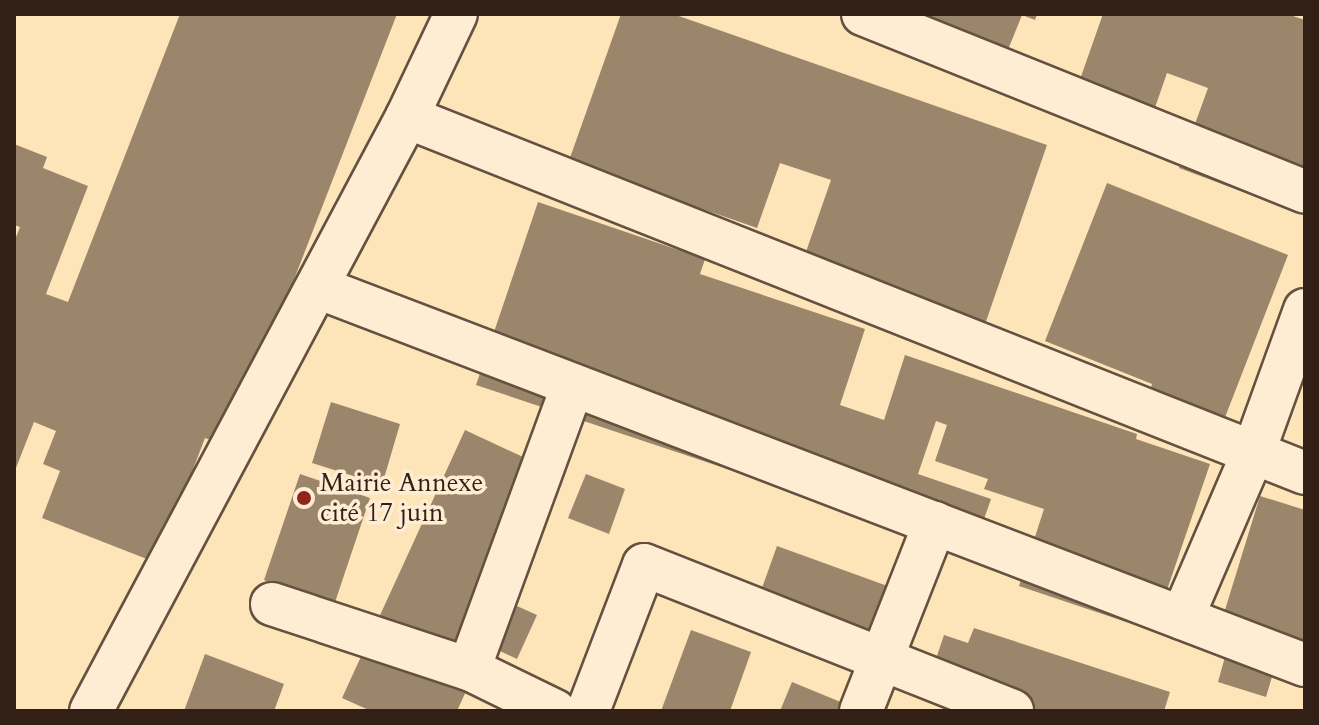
<!DOCTYPE html>
<meta charset="utf-8">
<style>
body{margin:0}
#map{position:relative;width:1319px;height:725px;overflow:hidden;background:#fde4b9;font-family:Cardo,serif}
div>[style]{position:absolute}
.building>*{inset:0;background:#9c866b}
.roads{filter:drop-shadow(2px 0 #655140) drop-shadow(-2px 0 #655140) drop-shadow(0 2px #655140) drop-shadow(0 -2px #655140)}
.minor>*{height:42px;margin:-21px;padding:0 21px;transform-origin:21px;border-radius:21px;background:#feedd2}
.dots>*{width:22px;height:22px;translate:-50% -50%;box-sizing:border-box;border:4px solid #feedd2;border-radius:50%}
span{translate:-50% -50%;white-space:nowrap;text-align:center;line-height:1.15;-webkit-text-stroke:7px #feedd2;paint-order:stroke}
.poi-label{font-size:26px;color:#322017}
.left{translate:0 -50%;text-align:left}
.frame{position:absolute;inset:0;border:16px solid #322017;pointer-events:none}
</style>
<div id="map">
<div class="building">
<div style="clip-path:polygon(180px 14px,397px 14px,229px 447px,205px 438px,157px 563px,42px 518px,60px 471px,43px 464px,56px 431px,34px 422px,14px 473px,14px 242px,20px 227px,14px 225px,14px 144px,47px 157px,43px 168px,88px 186px,46px 294px,68px 302px)"></div>
<div style="clip-path:polygon(621px 14px,673px 14px,1047px 145px,982px 333px,800px 269px,831px 180px,780px 163px,757px 228px,691px 205px,684px 222px,566px 169px)"></div>
<div style="clip-path:polygon(901px 14px,1037px 14px,1035px 20px,1022px 15px,997px 77px)"></div>
<div style="clip-path:polygon(1103px 14px,1287px 14px,1305px 20px,1305px 215px,1179px 168px,1208px 88px,1167px 73px,1142px 145px,1066px 119px)"></div>
<div style="clip-path:polygon(1107px 183px,1288px 255px,1224px 420px,1150px 391px,1152px 384px,1045px 341px)"></div>
<div style="clip-path:polygon(538px 202px,705px 259px,700px 274px,865px 329px,840px 405px,884px 420px,905px 355px,1137px 434px,1136px 439px,1210px 464px,1153px 631px,1019px 586px,1044px 509px,984px 489px,988px 479px,935px 461px,947px 425px,936px 421px,918px 474px,991px 499px,973px 551px,476px 385px)"></div>
<div style="clip-path:polygon(331px 402px,400px 424px,382px 485px,312px 463px)"></div>
<div style="clip-path:polygon(465px 430px,549px 469px,492px 595px,537px 615px,517px 659px,487px 645px,457px 711px,371px 711px,342px 698px)"></div>
<div style="clip-path:polygon(300px 474px,370px 498px,326px 629px,281px 587px,264px 580px)"></div>
<div style="clip-path:polygon(586px 474px,625px 489px,609px 534px,568px 518px)"></div>
<div style="clip-path:polygon(1260px 496px,1305px 510px,1305px 679px,1274px 670px,1266px 697px,1218px 682px,1226px 653px,1213px 649px)"></div>
<div style="clip-path:polygon(777px 546px,893px 588px,865px 669px,748px 627px)"></div>
<div style="clip-path:polygon(974px 628px,1170px 692px,1164px 711px,986px 711px,925px 691px,944px 635px,968px 643px)"></div>
<div style="clip-path:polygon(691px 630px,751px 652px,730px 711px,661px 711px)"></div>
<div style="clip-path:polygon(205px 654px,284px 684px,274px 711px,184px 711px)"></div>
<div style="clip-path:polygon(792px 682px,848px 705px,845px 711px,780px 711px)"></div>
</div>
<div class="roads">
<div class="minor">
<div style="left:863px;top:14px;width:476px;rotate:21.9deg"></div>
<div style="left:407px;top:117px;width:966px;rotate:21.63deg"></div>
<div style="left:317px;top:287px;width:1058px;rotate:20.94deg"></div>
<div style="left:272px;top:604px;width:207px;rotate:18.3deg"></div>
<div style="left:469px;top:669px;width:96px;rotate:26deg"></div>
<div style="left:1182px;top:618px;width:182px;rotate:-66.7deg"></div>
<div style="left:1254px;top:451px;width:150px;rotate:-70.1deg"></div>
<div style="left:469px;top:669px;width:302px;rotate:-69.9deg"></div>
<div style="left:91px;top:711px;width:673px;rotate:-61.99deg"></div>
<div style="left:407px;top:117px;width:114px;rotate:-64.6deg"></div>
<div style="left:588px;top:711px;width:156px;rotate:-69deg"></div>
<div style="left:644px;top:565px;width:396px;rotate:21.6deg"></div>
<div style="left:861px;top:711px;width:202px;rotate:-68.5deg"></div>
</div>
</div>
<div class="dots">
<div style="left:304px;top:498px;background:#8f2418"></div>
</div>
<div class="poi-label">
<span class="left" style="left:320px;top:498px">Mairie Annexe<br>cité 17 juin</span>
</div>
<div class="frame"></div>
</div>
